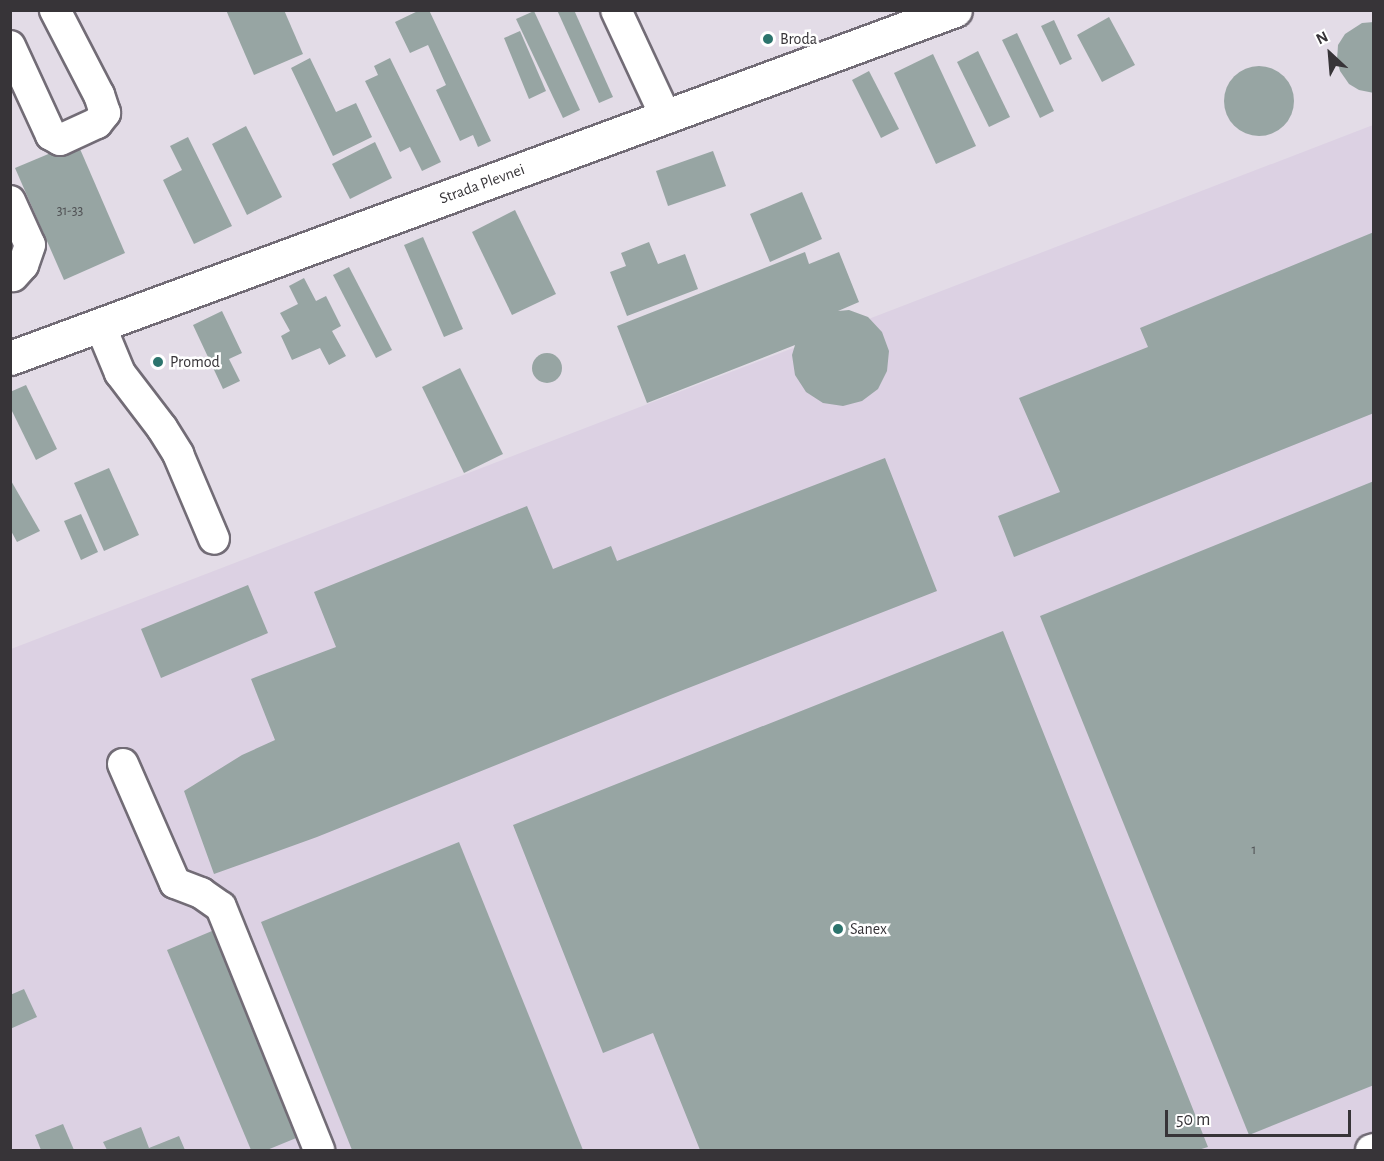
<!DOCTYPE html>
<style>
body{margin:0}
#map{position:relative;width:1384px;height:1161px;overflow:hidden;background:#e3dce7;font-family:"Alegreya Sans",sans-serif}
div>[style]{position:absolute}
.built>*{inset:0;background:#dcd1e3}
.building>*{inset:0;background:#97a5a3}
.round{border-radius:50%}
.roads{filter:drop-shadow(2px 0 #726c76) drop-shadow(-2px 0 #726c76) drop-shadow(0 2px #726c76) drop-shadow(0 -2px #726c76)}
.minor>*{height:30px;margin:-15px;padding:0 15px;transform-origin:15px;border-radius:15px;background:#fff}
.major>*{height:33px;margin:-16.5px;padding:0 16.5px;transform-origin:16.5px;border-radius:16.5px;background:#fff}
.dots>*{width:16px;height:16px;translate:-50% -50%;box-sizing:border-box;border:3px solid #fff;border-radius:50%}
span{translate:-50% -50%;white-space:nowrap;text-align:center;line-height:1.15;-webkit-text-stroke:5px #fff;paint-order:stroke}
.number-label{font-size:14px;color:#4f5053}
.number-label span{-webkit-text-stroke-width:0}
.poi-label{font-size:16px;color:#373438}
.left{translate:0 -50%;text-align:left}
.street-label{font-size:16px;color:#373438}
.frame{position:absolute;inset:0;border:12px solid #373438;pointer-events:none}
.north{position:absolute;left:1300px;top:24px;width:60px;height:60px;-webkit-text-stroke:4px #fff;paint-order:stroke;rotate:334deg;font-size:16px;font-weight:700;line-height:24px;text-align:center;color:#373438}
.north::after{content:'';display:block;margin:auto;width:21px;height:27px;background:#373438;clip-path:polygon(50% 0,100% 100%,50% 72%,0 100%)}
.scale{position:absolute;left:1165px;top:1110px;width:186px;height:27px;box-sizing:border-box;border:3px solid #373438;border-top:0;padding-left:8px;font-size:18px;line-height:21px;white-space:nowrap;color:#373438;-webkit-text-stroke:4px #fff;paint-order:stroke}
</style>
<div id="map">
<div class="built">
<div style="clip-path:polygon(1373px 125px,1373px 1150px,11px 1150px,11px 649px)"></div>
</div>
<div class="building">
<div style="clip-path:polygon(226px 10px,284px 10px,303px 54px,254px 75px)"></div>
<div style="clip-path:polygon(420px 10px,429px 10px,491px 141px,478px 147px,473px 135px,460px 141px,436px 90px,446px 85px,428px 45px,410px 53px,395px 22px)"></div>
<div style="clip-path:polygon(557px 10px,574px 10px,613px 97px,599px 103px)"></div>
<div style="clip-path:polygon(534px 11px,580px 110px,563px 118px,516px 19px)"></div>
<div style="clip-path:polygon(1109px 17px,1135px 65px,1102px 82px,1077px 35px)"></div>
<div style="clip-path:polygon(1054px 20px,1072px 59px,1060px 65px,1041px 26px)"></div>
<div style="clip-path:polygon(1374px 22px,1374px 93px,1359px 90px,1349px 84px,1340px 71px,1337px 60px,1338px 45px,1345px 34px,1362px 23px)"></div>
<div style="clip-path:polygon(520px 31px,546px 91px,529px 99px,504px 38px)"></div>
<div style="clip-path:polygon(1017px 33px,1054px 111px,1040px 118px,1002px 40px)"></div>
<div style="clip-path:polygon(978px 51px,1010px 117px,989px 127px,957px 62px)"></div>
<div style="clip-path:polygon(933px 54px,976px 146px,936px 164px,894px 73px)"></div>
<div style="clip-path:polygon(310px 58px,336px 112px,356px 103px,372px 137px,333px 156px,291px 68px)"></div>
<div style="clip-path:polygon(390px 58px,441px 162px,422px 171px,410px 147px,400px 152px,365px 81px,378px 75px,374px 66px)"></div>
<div class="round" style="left:1224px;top:66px;width:70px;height:70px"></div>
<div style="clip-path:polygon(869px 71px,899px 129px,881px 138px,852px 80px)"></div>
<div style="clip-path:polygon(246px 126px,282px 197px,247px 215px,212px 144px)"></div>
<div style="clip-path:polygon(188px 137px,232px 226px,194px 244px,163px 180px,182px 170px,170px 146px)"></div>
<div style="clip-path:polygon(77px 142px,125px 253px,64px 280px,15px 168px)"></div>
<div style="clip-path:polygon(375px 142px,392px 178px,350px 199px,332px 164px)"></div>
<div style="clip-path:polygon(713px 151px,726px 186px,668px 206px,656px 171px)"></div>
<div style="clip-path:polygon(802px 192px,822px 239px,770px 262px,750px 214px)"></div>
<div style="clip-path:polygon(515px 210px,556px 294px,512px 315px,472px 232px)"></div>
<div style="clip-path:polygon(1374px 232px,1374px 413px,1014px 557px,998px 516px,1060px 492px,1019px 398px,1148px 347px,1140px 328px)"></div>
<div style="clip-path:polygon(423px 237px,463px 329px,444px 337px,404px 245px)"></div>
<div style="clip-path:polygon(649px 242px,658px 264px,685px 254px,698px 289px,627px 316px,610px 272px,626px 266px,621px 253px)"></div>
<div style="clip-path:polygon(805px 252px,809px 264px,839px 252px,859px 302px,838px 311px,849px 310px,868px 317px,882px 332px,889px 351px,887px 371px,878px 389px,862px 401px,843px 406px,823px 403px,806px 392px,795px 375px,792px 355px,795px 345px,647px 403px,617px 326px)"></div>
<div style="clip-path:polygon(349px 267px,392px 350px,376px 358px,333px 275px)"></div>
<div style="clip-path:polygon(304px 278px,316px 301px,326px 296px,341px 326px,332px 331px,346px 356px,329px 365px,320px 348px,292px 360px,281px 336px,290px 331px,280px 313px,298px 304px,289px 286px)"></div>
<div style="clip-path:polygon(222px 311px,242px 353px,229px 359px,240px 381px,223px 389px,193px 325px)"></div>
<div class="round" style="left:532px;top:353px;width:30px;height:30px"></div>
<div style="clip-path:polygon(460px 368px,503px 454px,464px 473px,422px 387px)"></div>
<div style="clip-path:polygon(26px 385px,57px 449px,36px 460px,10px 407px,10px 392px)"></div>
<div style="clip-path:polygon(885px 458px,937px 591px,673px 694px,317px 837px,214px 874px,184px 791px,242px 755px,275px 740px,251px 679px,336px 647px,314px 592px,527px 506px,553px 569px,611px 546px,617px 561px)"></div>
<div style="clip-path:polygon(109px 468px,139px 535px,104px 551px,74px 483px)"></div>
<div style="clip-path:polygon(10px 479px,40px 531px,17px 542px,10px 529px)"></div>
<div style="clip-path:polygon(1374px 481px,1374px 1085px,1249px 1135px,1040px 616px)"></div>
<div style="clip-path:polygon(81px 514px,98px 552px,81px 560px,64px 521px)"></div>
<div style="clip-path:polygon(248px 585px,268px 633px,161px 678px,141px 629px)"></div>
<div style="clip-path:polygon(1003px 631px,1208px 1147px,1198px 1150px,700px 1150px,653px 1033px,603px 1053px,513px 825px)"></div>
<div style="clip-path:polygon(459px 842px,583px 1150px,352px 1150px,261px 922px)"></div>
<div style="clip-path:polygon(219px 928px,306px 1134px,267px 1150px,251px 1150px,167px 950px)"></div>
<div style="clip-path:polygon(24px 989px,37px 1017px,10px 1029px,10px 995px)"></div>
<div style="clip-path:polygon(63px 1124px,74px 1150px,41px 1150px,35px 1135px)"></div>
<div style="clip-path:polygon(141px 1127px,149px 1148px,179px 1136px,185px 1150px,107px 1150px,103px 1142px)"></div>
</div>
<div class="roads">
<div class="minor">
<div style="left:616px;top:10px;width:118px;rotate:65deg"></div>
<div style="left:10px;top:46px;width:98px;rotate:65.3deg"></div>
<div style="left:51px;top:135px;width:10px;rotate:29deg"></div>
<div style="left:60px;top:140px;width:41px;rotate:-24.7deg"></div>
<div style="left:97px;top:123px;width:13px;rotate:-51deg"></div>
<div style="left:105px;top:113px;width:19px;rotate:-108deg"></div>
<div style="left:99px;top:95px;width:96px;rotate:-117.4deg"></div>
<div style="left:10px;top:201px;width:48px;rotate:65.6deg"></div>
<div style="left:30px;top:245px;width:21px;rotate:109deg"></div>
<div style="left:23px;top:265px;width:15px;rotate:132deg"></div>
<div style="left:100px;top:325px;width:52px;rotate:67.4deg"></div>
<div style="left:120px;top:373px;width:69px;rotate:52.6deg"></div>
<div style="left:162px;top:428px;width:31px;rotate:58deg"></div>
<div style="left:178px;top:454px;width:92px;rotate:67deg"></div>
<div style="left:123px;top:764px;width:130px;rotate:66.4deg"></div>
<div style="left:175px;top:883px;width:28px;rotate:21deg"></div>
<div style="left:201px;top:893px;width:24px;rotate:35deg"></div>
<div style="left:221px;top:907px;width:262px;rotate:68deg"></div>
<div style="left:1371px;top:1150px;width:3px;rotate:-18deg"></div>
</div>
<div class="major">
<div style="left:10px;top:358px;width:1007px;rotate:-20.22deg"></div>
</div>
</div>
<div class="dots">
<div style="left:768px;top:39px;background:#2c746d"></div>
<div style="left:158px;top:362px;background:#2c746d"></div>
<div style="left:838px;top:929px;background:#2c746d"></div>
</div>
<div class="number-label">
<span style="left:70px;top:211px">31-33</span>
<span style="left:1254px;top:850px">1</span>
</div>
<div class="poi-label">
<span class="left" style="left:780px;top:39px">Broda</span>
<span class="left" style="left:170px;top:362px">Promod</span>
<span class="left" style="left:850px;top:929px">Sanex</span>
</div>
<div class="street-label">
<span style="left:482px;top:184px;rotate:-20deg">Strada Plevnei</span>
</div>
<div class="frame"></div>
<div class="north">N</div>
<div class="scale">50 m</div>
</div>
